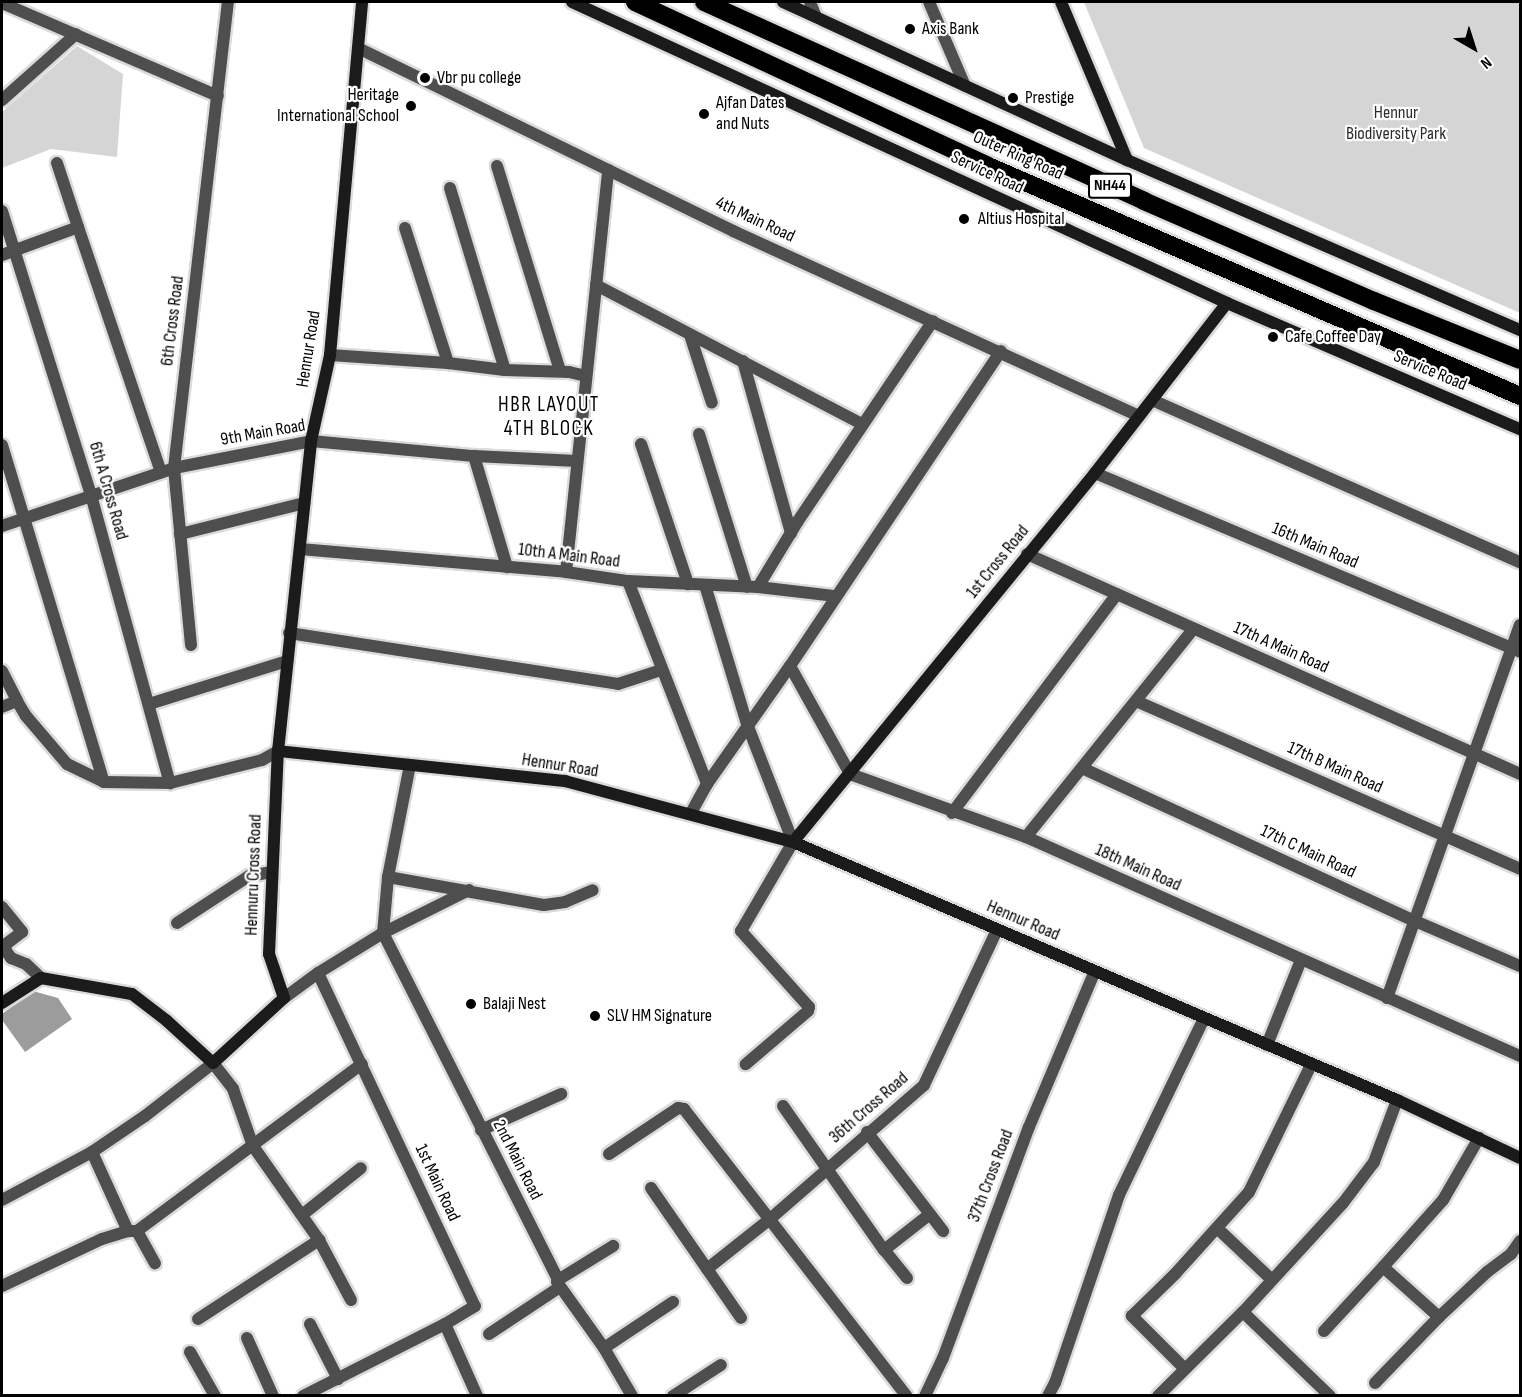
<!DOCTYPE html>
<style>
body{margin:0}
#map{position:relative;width:1522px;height:1397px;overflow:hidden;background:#fff;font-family:"Sofia Sans Condensed",sans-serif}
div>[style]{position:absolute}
.green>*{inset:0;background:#d5d5d5}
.water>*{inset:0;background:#9c9c9c}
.roads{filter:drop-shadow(2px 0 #dbdbdb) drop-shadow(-2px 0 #dbdbdb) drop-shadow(0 2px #dbdbdb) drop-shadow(0 -2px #dbdbdb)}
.street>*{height:12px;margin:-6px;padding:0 6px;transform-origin:6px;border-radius:6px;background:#4e4e4e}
.secondary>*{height:12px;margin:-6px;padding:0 6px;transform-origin:6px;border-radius:6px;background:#1b1b1b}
.highway>*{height:18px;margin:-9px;padding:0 9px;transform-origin:9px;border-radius:9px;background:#000}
.dots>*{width:16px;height:16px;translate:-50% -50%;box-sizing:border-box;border:3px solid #fff;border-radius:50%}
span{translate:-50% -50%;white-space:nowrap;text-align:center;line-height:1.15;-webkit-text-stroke:4.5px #fff;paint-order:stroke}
.shield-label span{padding:2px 4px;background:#fff;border:2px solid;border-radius:4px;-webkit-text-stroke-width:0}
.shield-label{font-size:16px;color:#000;font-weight:700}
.poi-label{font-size:18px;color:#000}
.left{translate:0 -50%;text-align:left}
.right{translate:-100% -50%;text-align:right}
.park-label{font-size:18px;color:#2c2c2c}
.street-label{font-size:18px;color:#000}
.quarter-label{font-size:21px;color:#000;letter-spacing:1.5px}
.frame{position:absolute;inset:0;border:3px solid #000;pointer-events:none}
.north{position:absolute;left:1444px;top:18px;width:60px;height:60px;-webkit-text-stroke:4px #fff;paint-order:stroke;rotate:141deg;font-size:16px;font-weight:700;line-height:24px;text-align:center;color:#000}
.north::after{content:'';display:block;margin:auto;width:21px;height:27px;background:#000;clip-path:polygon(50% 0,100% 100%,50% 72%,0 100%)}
</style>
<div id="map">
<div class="green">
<div style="clip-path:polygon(1084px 2px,1520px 2px,1520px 313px,1144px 148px)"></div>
<div style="clip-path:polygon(77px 46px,123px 74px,117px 157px,51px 149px,2px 168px,2px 112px)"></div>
</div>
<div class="water">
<div style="clip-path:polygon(33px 991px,58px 998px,72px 1019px,25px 1052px,2px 1020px,2px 1014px)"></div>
</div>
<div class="roads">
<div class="street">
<div style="left:810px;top:2px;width:16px;rotate:68deg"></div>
<div style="left:929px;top:2px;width:91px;rotate:66.8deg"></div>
<div style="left:2px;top:3px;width:235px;rotate:23.3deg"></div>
<div style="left:358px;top:48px;width:417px;rotate:26deg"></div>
<div style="left:733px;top:231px;width:446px;rotate:24.5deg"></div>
<div style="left:2px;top:100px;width:99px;rotate:-41.7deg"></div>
<div style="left:57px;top:163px;width:67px;rotate:71.8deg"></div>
<div style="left:497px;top:166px;width:214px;rotate:72.9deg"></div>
<div style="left:450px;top:188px;width:190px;rotate:73.2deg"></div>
<div style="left:2px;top:211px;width:298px;rotate:72.6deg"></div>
<div style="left:91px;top:495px;width:299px;rotate:74.7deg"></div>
<div style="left:405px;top:228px;width:142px;rotate:72.3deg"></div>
<div style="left:2px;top:255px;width:81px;rotate:-20.2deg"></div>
<div style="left:78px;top:227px;width:259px;rotate:71.3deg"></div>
<div style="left:596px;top:285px;width:300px;rotate:27.6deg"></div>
<div style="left:690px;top:335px;width:71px;rotate:72.1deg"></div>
<div style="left:330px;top:355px;width:118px;rotate:3.9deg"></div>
<div style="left:448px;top:363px;width:57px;rotate:7deg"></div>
<div style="left:505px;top:370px;width:64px;rotate:1.8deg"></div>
<div style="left:569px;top:372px;width:17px;rotate:13deg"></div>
<div style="left:743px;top:361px;width:179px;rotate:74.4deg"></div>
<div style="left:1152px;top:400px;width:402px;rotate:23.8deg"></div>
<div style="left:699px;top:434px;width:160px;rotate:72.6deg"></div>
<div style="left:641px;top:444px;width:148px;rotate:71.4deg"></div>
<div style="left:2px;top:445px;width:352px;rotate:73.2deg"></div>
<div style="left:474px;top:456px;width:116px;rotate:73.4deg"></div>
<div style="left:1095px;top:473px;width:461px;rotate:22.8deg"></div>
<div style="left:2px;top:526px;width:182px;rotate:-18.6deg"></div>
<div style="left:174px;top:468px;width:140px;rotate:-11.1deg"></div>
<div style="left:311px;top:441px;width:164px;rotate:5.3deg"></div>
<div style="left:474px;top:456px;width:103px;rotate:2.8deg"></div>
<div style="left:180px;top:534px;width:128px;rotate:-14deg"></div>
<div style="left:300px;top:549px;width:267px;rotate:4.9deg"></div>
<div style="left:566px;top:572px;width:63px;rotate:8.3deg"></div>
<div style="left:628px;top:581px;width:130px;rotate:2.6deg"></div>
<div style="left:758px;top:587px;width:78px;rotate:6.7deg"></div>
<div style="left:1027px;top:554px;width:540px;rotate:24.05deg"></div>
<div style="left:566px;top:572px;width:404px;rotate:-84deg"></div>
<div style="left:628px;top:581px;width:218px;rotate:68.7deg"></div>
<div style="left:707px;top:784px;width:33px;rotate:119deg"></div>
<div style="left:705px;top:585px;width:145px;rotate:73.2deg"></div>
<div style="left:747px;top:724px;width:127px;rotate:68.7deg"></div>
<div style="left:793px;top:842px;width:103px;rotate:120.3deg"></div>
<div style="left:741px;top:931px;width:102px;rotate:48.2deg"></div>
<div style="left:809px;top:1007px;width:4px;rotate:104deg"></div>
<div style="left:808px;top:1011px;width:82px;rotate:139.5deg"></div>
<div style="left:758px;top:587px;width:77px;rotate:-58.8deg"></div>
<div style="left:798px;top:521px;width:241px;rotate:-56deg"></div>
<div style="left:289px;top:633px;width:333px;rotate:8.8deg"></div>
<div style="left:618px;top:684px;width:45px;rotate:-18deg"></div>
<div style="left:191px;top:645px;width:178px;rotate:-95.5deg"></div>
<div style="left:174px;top:468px;width:469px;rotate:-83.4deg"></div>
<div style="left:790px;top:666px;width:124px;rotate:60.9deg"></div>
<div style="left:850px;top:774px;width:187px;rotate:19.7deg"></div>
<div style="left:1026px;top:837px;width:540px;rotate:23.91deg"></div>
<div style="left:2px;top:671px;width:34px;rotate:63deg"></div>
<div style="left:1136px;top:701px;width:419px;rotate:23.6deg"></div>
<div style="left:149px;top:704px;width:145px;rotate:-17.3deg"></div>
<div style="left:2px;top:707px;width:16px;rotate:-22deg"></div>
<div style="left:17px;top:701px;width:17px;rotate:59deg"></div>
<div style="left:26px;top:716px;width:63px;rotate:49.5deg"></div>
<div style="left:67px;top:764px;width:41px;rotate:25.9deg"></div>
<div style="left:104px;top:782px;width:66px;rotate:0.9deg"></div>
<div style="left:170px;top:783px;width:95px;rotate:-14deg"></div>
<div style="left:262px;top:760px;width:18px;rotate:-29deg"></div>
<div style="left:1082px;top:768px;width:366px;rotate:24.7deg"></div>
<div style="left:1415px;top:921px;width:114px;rotate:23.2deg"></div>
<div style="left:707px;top:784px;width:144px;rotate:-54.9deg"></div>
<div style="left:790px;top:666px;width:379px;rotate:-56.2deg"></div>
<div style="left:952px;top:813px;width:274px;rotate:-53deg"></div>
<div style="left:1026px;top:837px;width:267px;rotate:-51.2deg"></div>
<div style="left:388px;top:877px;width:158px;rotate:10.2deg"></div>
<div style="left:544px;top:905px;width:21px;rotate:-8deg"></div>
<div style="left:565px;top:902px;width:30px;rotate:-23deg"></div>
<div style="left:469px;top:890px;width:96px;rotate:153.4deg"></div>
<div style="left:383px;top:933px;width:389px;rotate:63.2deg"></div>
<div style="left:558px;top:1280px;width:2px;rotate:117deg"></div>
<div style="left:557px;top:1282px;width:81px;rotate:54.5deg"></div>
<div style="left:604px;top:1348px;width:56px;rotate:59.7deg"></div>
<div style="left:2px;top:907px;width:32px;rotate:51deg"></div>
<div style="left:22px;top:932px;width:21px;rotate:143deg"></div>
<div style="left:5px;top:945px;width:6px;rotate:81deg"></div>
<div style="left:6px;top:951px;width:9px;rotate:54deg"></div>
<div style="left:11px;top:958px;width:16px;rotate:22deg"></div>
<div style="left:26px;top:964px;width:21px;rotate:43deg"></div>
<div style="left:177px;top:923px;width:86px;rotate:-33.1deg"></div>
<div style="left:249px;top:876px;width:23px;rotate:-10deg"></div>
<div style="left:318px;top:973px;width:368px;rotate:64.8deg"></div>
<div style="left:475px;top:1306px;width:35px;rotate:149deg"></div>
<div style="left:445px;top:1324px;width:79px;rotate:66deg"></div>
<div style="left:284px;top:998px;width:42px;rotate:-36.3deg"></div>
<div style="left:318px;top:973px;width:76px;rotate:-31.6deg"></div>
<div style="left:383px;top:933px;width:56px;rotate:-84.9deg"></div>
<div style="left:388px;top:877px;width:114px;rotate:-78.9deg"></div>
<div style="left:1387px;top:998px;width:396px;rotate:-70.4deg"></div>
<div style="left:1267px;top:1045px;width:92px;rotate:-68.2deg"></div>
<div style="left:783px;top:1106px;width:176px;rotate:55deg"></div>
<div style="left:481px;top:1130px;width:88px;rotate:-24.2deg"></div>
<div style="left:867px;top:1132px;width:125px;rotate:52.5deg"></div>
<div style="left:92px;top:1152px;width:87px;rotate:65.5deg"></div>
<div style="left:609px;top:1154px;width:83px;rotate:-33.7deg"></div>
<div style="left:678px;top:1108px;width:6px;rotate:9deg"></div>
<div style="left:684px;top:1109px;width:363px;rotate:52.2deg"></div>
<div style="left:651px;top:1188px;width:158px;rotate:55.3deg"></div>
<div style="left:2px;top:1200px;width:102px;rotate:-28.1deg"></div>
<div style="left:92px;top:1152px;width:64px;rotate:-34.2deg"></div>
<div style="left:145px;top:1116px;width:86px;rotate:-37.9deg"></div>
<div style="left:213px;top:1063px;width:33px;rotate:52deg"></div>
<div style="left:233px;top:1089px;width:60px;rotate:70.7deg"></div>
<div style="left:253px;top:1146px;width:115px;rotate:54.9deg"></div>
<div style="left:319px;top:1240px;width:68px;rotate:61.9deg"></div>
<div style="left:302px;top:1215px;width:75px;rotate:-38.5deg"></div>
<div style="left:1217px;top:1228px;width:74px;rotate:43.4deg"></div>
<div style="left:137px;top:1231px;width:37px;rotate:61deg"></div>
<div style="left:707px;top:1269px;width:80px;rotate:-38.4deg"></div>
<div style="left:770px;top:1219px;width:204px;rotate:-41deg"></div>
<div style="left:924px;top:1085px;width:171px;rotate:-64.8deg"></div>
<div style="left:907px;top:1278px;width:36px;rotate:-129deg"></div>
<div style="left:884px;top:1250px;width:58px;rotate:-38deg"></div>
<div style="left:558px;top:1280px;width:65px;rotate:-31.7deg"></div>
<div style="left:2px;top:1286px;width:110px;rotate:-25.2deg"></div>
<div style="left:102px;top:1239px;width:27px;rotate:-17deg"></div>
<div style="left:128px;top:1231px;width:9px"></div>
<div style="left:137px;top:1231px;width:280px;rotate:-36.6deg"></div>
<div style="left:1439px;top:1317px;width:75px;rotate:-138.2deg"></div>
<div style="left:1383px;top:1267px;width:90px;rotate:-48.2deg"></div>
<div style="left:1443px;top:1200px;width:72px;rotate:-59.9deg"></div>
<div style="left:198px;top:1319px;width:145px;rotate:-33.1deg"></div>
<div style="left:310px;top:1324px;width:62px;rotate:63deg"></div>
<div style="left:1324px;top:1331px;width:87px;rotate:-47.3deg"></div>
<div style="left:489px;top:1334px;width:85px;rotate:-33.5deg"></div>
<div style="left:247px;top:1338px;width:64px;rotate:65.9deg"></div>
<div style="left:604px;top:1348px;width:83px;rotate:-33.7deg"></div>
<div style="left:190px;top:1352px;width:51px;rotate:60.4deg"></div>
<div style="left:1184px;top:1368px;width:74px;rotate:-135deg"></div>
<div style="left:1132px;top:1316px;width:60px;rotate:-44.3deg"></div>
<div style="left:1175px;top:1274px;width:110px;rotate:-47.9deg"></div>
<div style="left:1249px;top:1192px;width:141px;rotate:-64deg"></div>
<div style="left:1375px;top:1383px;width:92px;rotate:-45.9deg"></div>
<div style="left:1439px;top:1317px;width:66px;rotate:-43.2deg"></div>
<div style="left:1487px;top:1272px;width:30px;rotate:-37deg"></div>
<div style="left:1511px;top:1254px;width:16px;rotate:-55deg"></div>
<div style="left:303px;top:1396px;width:159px;rotate:-26.9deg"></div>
<div style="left:673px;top:1396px;width:57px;rotate:-32.9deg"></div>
<div style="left:925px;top:1396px;width:42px;rotate:-64.7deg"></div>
<div style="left:943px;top:1358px;width:246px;rotate:-69.6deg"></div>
<div style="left:1029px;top:1127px;width:169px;rotate:-67.1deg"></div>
<div style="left:1048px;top:1396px;width:15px;rotate:-62deg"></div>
<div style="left:1055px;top:1383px;width:199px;rotate:-71.2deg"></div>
<div style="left:1119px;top:1195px;width:196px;rotate:-64.3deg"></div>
<div style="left:1158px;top:1396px;width:120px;rotate:-44.7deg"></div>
<div style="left:1330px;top:1396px;width:121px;rotate:-136deg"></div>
<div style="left:1243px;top:1312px;width:148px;rotate:-47.5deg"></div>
<div style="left:1343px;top:1203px;width:51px;rotate:-52.9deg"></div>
<div style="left:1374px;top:1162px;width:66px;rotate:-69.6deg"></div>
</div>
<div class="secondary">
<div style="left:572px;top:2px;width:721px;rotate:24.68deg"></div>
<div style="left:1227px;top:303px;width:319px;rotate:23.3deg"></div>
<div style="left:783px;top:2px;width:379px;rotate:24.7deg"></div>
<div style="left:1127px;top:160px;width:428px;rotate:23.4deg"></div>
<div style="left:1061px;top:2px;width:171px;rotate:67.3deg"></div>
<div style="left:278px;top:751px;width:289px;rotate:6deg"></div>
<div style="left:565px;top:781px;width:236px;rotate:15deg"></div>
<div style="left:793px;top:842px;width:657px;rotate:23.13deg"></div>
<div style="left:1397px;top:1100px;width:136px;rotate:25.2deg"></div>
<div style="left:793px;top:842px;width:477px;rotate:-50.7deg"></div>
<div style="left:1095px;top:473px;width:215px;rotate:-52.2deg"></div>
<div style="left:2px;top:1003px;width:46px;rotate:-32.7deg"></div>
<div style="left:41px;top:978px;width:92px;rotate:10deg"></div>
<div style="left:132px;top:994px;width:44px;rotate:37.6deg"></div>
<div style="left:167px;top:1021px;width:62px;rotate:42.4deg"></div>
<div style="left:213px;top:1063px;width:96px;rotate:-42.5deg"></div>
<div style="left:284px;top:998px;width:46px;rotate:-108.8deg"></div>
<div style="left:269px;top:954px;width:203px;rotate:-87.5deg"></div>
<div style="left:278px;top:751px;width:312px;rotate:-83.9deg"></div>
<div style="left:311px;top:441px;width:88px;rotate:-77.5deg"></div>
<div style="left:330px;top:355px;width:354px;rotate:-84.8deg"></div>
</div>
<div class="highway">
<div style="left:635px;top:2px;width:389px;rotate:24.9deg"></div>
<div style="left:988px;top:166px;width:580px;rotate:23.38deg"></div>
<div style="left:704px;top:2px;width:483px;rotate:24.3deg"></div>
<div style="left:1144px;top:201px;width:251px;rotate:23.5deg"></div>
<div style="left:1374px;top:301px;width:157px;rotate:22deg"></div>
</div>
</div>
<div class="dots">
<div style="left:910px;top:29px;background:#000"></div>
<div style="left:425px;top:78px;background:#000"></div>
<div style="left:1013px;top:98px;background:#000"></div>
<div style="left:411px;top:106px;background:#000"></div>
<div style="left:704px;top:114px;background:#000"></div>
<div style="left:964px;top:219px;background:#000"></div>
<div style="left:1273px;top:337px;background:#000"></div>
<div style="left:471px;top:1004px;background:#000"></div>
<div style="left:595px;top:1016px;background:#000"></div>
</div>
<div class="shield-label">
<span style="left:1110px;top:186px">NH44</span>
</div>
<div class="poi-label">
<span class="left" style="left:922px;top:29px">Axis Bank</span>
<span class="left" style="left:437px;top:78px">Vbr pu college</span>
<span class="right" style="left:399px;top:106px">Heritage<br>International School</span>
<span class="left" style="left:1025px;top:98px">Prestige</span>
<span class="left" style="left:716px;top:114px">Ajfan Dates<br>and Nuts</span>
<span class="left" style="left:978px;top:219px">Altius Hospital</span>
<span class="left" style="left:1285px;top:337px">Cafe Coffee Day</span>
<span class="left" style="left:483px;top:1004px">Balaji Nest</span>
<span class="left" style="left:607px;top:1016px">SLV HM Signature</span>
</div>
<div class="park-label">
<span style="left:1396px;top:124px">Hennur<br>Biodiversity Park</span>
</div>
<div class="street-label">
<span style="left:1018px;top:156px;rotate:24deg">Outer Ring Road</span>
<span style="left:987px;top:173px;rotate:25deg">Service Road</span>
<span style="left:755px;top:220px;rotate:25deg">4th Main Road</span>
<span style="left:173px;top:321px;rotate:-83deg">6th Cross Road</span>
<span style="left:309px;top:349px;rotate:-81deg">Hennur Road</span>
<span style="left:1430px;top:371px;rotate:23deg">Service Road</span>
<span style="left:263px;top:433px;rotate:-10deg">9th Main Road</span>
<span style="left:108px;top:491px;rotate:74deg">6th A Cross Road</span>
<span style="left:1315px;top:546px;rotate:23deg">16th Main Road</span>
<span style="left:569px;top:556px;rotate:7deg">10th A Main Road</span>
<span style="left:998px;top:562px;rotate:-51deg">1st Cross Road</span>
<span style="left:1281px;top:648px;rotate:24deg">17th A Main Road</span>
<span style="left:560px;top:766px;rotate:9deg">Hennur Road</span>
<span style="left:1335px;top:768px;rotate:24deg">17th B Main Road</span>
<span style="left:1308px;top:852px;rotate:25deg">17th C Main Road</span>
<span style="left:1138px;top:868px;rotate:24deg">18th Main Road</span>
<span style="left:254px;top:875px;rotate:-88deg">Hennuru Cross Road</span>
<span style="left:1023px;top:921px;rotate:23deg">Hennur Road</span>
<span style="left:869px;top:1108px;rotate:-41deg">36th Cross Road</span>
<span style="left:517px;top:1160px;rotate:63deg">2nd Main Road</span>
<span style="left:991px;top:1176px;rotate:-69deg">37th Cross Road</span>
<span style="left:437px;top:1183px;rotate:65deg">1st Main Road</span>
</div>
<div class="quarter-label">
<span style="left:549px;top:417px">HBR LAYOUT<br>4TH BLOCK</span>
</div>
<div class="frame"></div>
<div class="north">N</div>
</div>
